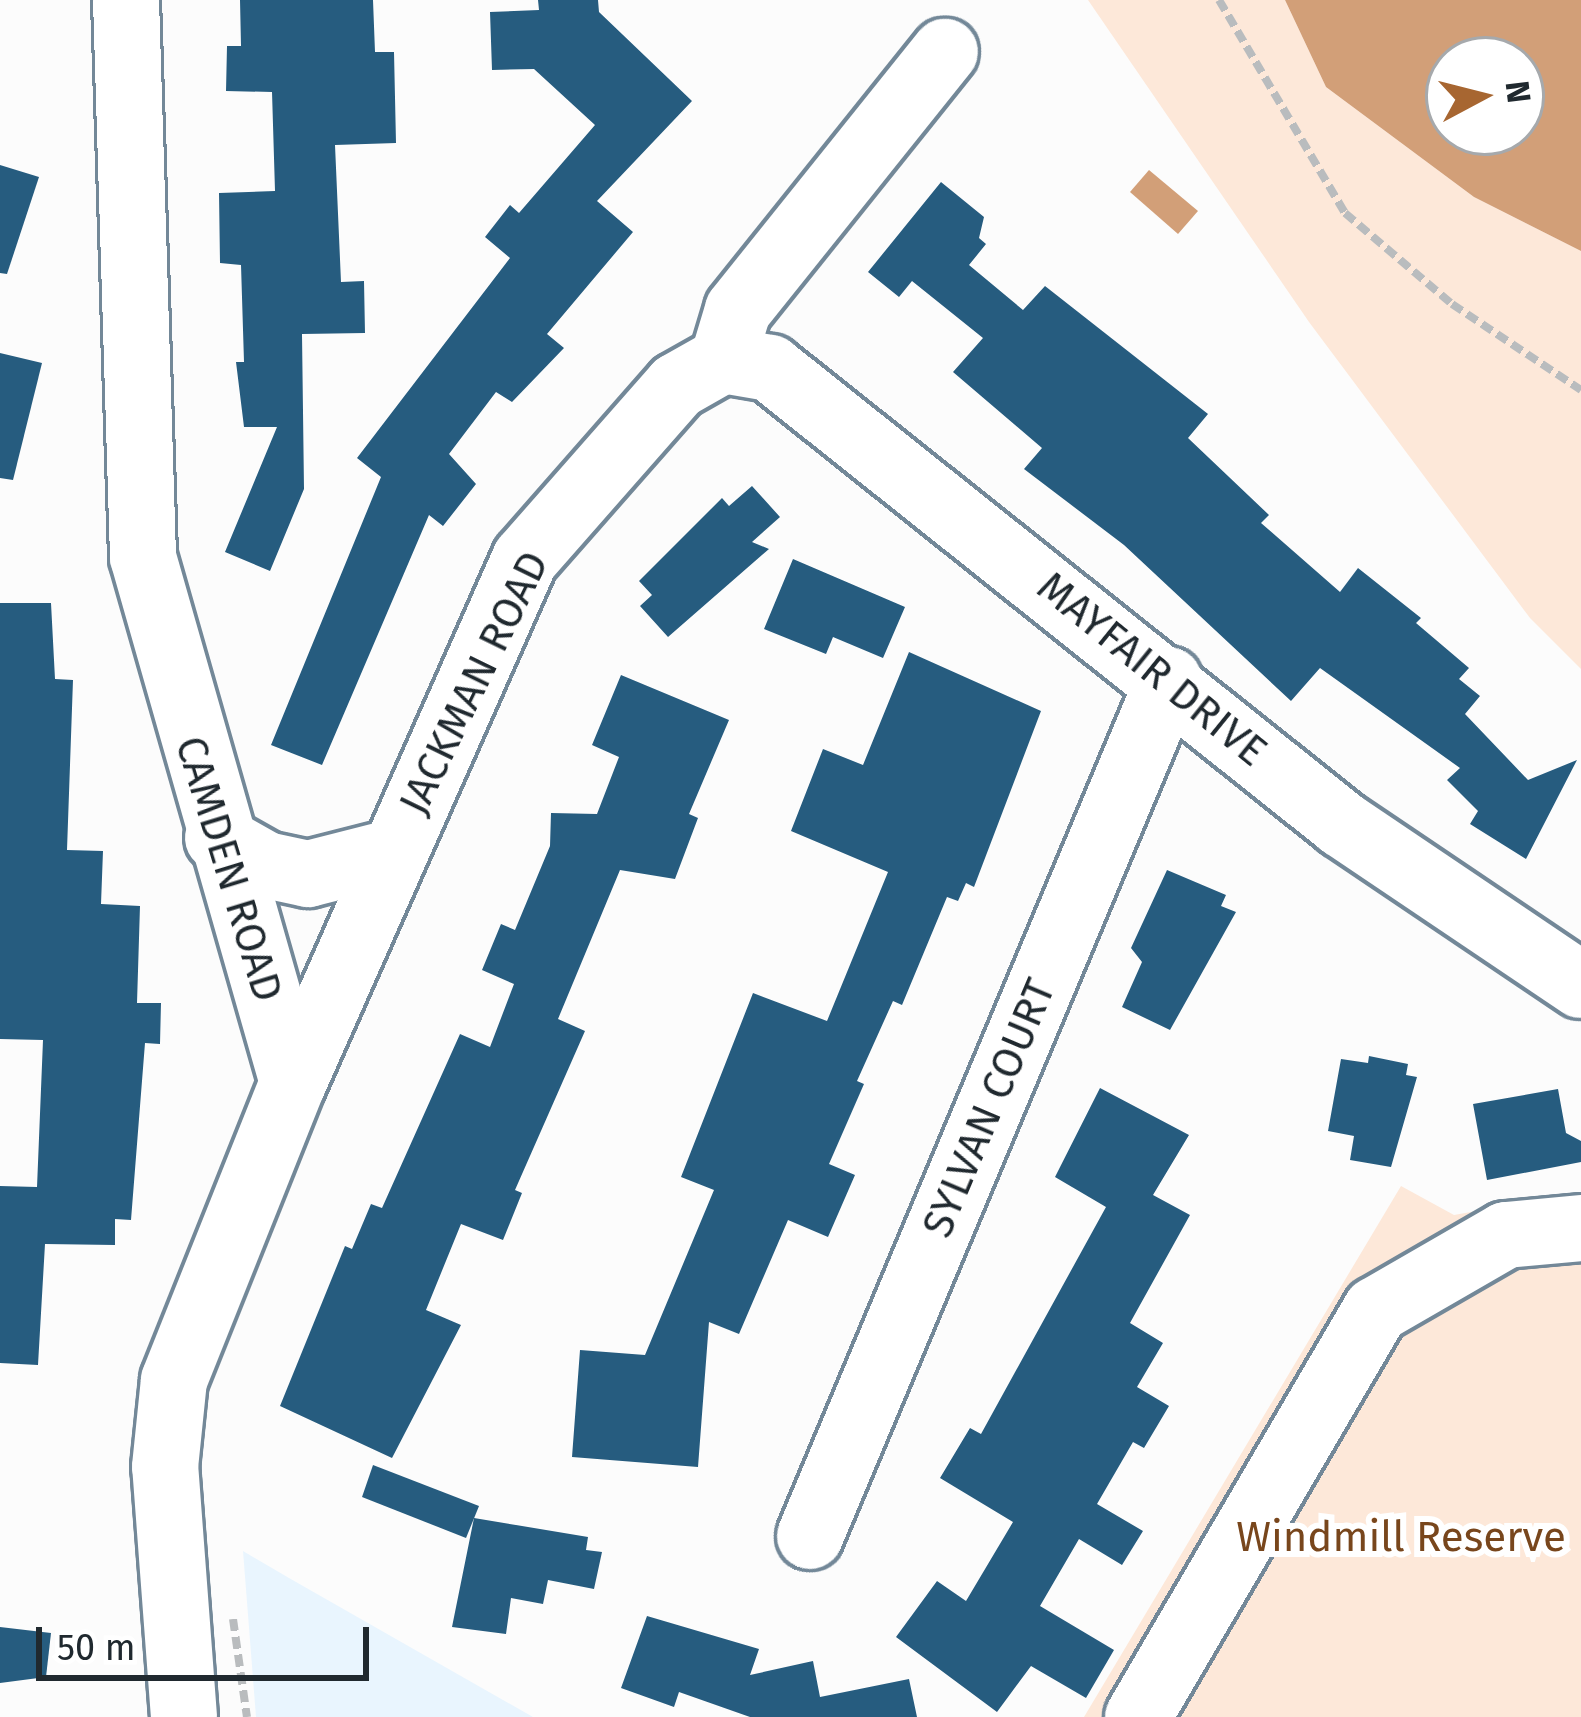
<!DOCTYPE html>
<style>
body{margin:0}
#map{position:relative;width:1581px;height:1717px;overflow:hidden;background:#fcfcfc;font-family:"Fira Sans",sans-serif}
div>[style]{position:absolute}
.built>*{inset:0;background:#e9f5fe}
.green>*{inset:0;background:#fde8d9}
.water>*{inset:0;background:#d29f78}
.building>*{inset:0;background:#265c7f}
.path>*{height:8px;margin-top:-4px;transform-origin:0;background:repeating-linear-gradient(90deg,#b9bcbe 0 12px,transparent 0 18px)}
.roads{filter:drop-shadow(3px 0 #738898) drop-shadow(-3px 0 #738898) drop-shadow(0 3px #738898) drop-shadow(0 -3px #738898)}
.minor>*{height:66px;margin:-33px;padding:0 33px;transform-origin:33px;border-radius:33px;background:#fff}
span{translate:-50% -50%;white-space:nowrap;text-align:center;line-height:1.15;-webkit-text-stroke:12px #fff;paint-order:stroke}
.street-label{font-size:42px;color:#20292f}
.park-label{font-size:42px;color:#78461c}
.north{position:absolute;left:1425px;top:36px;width:120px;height:120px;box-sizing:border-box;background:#fff;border:3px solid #a6a9ac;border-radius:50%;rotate:83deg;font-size:33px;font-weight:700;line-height:48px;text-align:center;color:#20292f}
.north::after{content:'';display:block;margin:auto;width:42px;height:54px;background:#a76631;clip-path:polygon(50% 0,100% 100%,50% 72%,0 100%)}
.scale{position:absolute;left:36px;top:1627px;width:333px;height:54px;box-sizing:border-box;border:6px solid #20292f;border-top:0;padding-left:15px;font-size:36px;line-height:42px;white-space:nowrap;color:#20292f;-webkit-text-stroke:9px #fff;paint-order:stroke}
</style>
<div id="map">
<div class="built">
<div style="clip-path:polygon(243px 1551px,289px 1578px,533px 1717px,256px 1717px)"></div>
</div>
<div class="green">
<div style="clip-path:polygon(1088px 0,1285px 0,1326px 87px,1474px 197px,1581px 251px,1581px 669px,1530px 618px,1309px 322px)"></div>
<div style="clip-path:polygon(1401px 1186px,1454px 1215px,1581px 1192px,1581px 1717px,1084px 1717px)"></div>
</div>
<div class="water">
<div style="clip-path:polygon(evenodd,1285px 0,1581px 0,1581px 251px,1474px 197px,1326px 87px,1285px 0,1449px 60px,1521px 60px,1521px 132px,1449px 132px,1449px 60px)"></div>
<div style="clip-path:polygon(1149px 170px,1198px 211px,1178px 234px,1130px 192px)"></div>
</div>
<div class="building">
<div style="clip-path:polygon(240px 0,373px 0,375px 52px,394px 52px,396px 143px,335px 145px,341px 282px,364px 281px,365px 333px,302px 334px,304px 489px,270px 571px,225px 552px,277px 427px,244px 427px,236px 362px,244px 362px,241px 265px,220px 263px,219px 193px,275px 191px,272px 92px,226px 91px,227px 46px,241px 46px)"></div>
<div style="clip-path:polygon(538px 0,598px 0,599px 12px,692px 101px,597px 201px,633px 232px,547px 334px,564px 348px,512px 402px,496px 392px,449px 454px,476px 484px,443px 526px,429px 515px,322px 765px,271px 745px,381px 477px,357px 458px,510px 258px,485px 237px,510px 205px,519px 213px,595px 125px,534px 69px,492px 70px,490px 12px,539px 10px)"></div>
<div style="clip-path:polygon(0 165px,39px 177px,7px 274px,0 273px)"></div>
<div style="clip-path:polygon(941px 182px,984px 217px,979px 238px,986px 244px,969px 265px,1023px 310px,1045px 286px,1208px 414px,1188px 438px,1269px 515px,1261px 523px,1340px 592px,1358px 568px,1421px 618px,1416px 623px,1469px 668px,1459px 679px,1480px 696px,1465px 714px,1528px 780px,1577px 760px,1526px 859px,1470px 824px,1478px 811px,1447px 780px,1460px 768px,1320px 668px,1291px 701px,1124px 545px,1024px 469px,1042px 448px,953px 372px,983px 338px,912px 281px,899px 297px,868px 272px)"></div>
<div style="clip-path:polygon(0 353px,42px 363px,13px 480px,0 478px)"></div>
<div style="clip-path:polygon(752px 486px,780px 517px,752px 542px,769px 549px,668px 637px,640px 606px,652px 595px,639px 581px,722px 498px,729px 506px)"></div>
<div style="clip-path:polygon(793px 559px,905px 607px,883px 658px,833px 637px,826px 654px,764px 629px)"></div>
<div style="clip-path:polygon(0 603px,51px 603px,55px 679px,73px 680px,67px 850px,103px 851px,101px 904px,140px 906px,137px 1003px,161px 1003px,160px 1044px,145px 1043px,131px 1220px,115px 1219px,115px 1245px,45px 1244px,38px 1365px,0 1363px,0 1186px,37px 1187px,43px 1040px,0 1039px)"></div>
<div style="clip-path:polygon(909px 652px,1041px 711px,974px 887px,966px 883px,958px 901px,947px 897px,902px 1005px,893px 1001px,857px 1081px,864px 1084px,829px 1164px,855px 1175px,828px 1237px,788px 1220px,739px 1334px,709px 1322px,698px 1467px,572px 1457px,580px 1350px,645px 1355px,714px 1190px,681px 1177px,753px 993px,827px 1021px,888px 872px,791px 831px,823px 749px,863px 765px)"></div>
<div style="clip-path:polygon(621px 675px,729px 720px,689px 814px,698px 818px,675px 879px,620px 870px,558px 1019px,585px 1031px,515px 1190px,522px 1193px,503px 1240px,461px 1224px,426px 1310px,461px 1325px,392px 1458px,280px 1406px,345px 1246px,352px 1249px,371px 1204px,382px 1208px,460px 1034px,490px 1047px,514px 984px,482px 970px,501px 924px,515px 930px,550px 846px,551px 813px,597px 814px,619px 757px,592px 745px)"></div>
<div style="clip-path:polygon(1167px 870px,1226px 895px,1221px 906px,1236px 912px,1170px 1030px,1122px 1007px,1142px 962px,1131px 948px)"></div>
<div style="clip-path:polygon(1369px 1056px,1408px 1064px,1406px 1075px,1417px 1077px,1391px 1167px,1350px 1160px,1354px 1136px,1328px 1131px,1341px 1059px,1368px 1063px)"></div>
<div style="clip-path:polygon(1100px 1088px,1189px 1135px,1153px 1195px,1190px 1215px,1130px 1323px,1163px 1343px,1137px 1387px,1169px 1406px,1144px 1448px,1133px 1442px,1097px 1504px,1143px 1531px,1122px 1565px,1079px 1539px,1040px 1606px,1114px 1650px,1086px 1698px,1031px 1666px,997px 1712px,896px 1637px,937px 1581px,966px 1601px,1013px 1522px,940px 1478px,970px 1428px,981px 1434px,1106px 1207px,1055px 1177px)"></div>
<div style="clip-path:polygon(1558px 1089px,1566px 1133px,1581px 1141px,1581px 1162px,1487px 1180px,1473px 1104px)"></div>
<div style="clip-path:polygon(373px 1465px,479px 1506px,466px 1538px,362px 1497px)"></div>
<div style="clip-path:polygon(474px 1518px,588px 1537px,586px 1550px,602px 1552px,594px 1589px,548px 1580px,543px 1604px,511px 1598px,506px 1634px,452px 1627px)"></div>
<div style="clip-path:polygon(647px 1616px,759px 1649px,750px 1675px,813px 1661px,820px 1697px,909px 1679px,917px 1717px,750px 1717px,679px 1692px,674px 1707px,621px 1688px)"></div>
<div style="clip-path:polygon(0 1627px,51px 1633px,46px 1677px,0 1683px)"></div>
</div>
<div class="path">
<div style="left:1219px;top:0;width:247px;rotate:59.4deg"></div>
<div style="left:1345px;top:213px;width:140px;rotate:40.4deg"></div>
<div style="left:1452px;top:304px;width:155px;rotate:33.7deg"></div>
<div style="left:233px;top:1619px;width:99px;rotate:81.9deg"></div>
</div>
<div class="roads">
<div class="minor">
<div style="left:126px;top:0;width:557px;rotate:88.25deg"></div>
<div style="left:143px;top:557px;width:547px;rotate:74.08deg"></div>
<div style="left:723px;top:360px;width:48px;rotate:9.7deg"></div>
<div style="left:770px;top:368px;width:732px;rotate:38.56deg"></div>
<div style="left:1342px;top:824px;width:288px;rotate:34deg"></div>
<div style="left:218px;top:838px;width:55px;rotate:29.4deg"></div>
<div style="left:266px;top:865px;width:43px;rotate:12.1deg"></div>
<div style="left:308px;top:874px;width:89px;rotate:-14.3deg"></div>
<div style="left:810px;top:1536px;width:928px;rotate:-67.25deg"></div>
<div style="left:184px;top:1717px;width:251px;rotate:-94.3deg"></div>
<div style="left:165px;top:1467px;width:87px;rotate:-84.1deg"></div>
<div style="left:174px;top:1380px;width:320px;rotate:-68.2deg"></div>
<div style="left:293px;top:1083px;width:573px;rotate:-66.12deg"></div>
<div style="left:525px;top:559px;width:230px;rotate:-48.7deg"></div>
<div style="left:677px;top:386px;width:53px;rotate:-29.5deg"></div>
<div style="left:723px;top:360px;width:52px;rotate:-73.3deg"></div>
<div style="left:738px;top:310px;width:331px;rotate:-51.3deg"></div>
<div style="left:1138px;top:1717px;width:471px;rotate:-59.7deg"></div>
<div style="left:1376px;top:1310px;width:150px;rotate:-30deg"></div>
<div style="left:1506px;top:1235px;width:75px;rotate:-5.3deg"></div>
</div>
</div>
<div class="street-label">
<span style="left:1152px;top:669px;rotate:39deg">MAYFAIR DRIVE</span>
<span style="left:474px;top:683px;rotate:-64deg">JACKMAN ROAD</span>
<span style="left:229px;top:869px;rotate:73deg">CAMDEN ROAD</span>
<span style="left:989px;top:1108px;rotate:-67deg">SYLVAN COURT</span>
</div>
<div class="park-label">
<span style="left:1401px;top:1537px">Windmill Reserve</span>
</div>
<div class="north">N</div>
<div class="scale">50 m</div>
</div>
